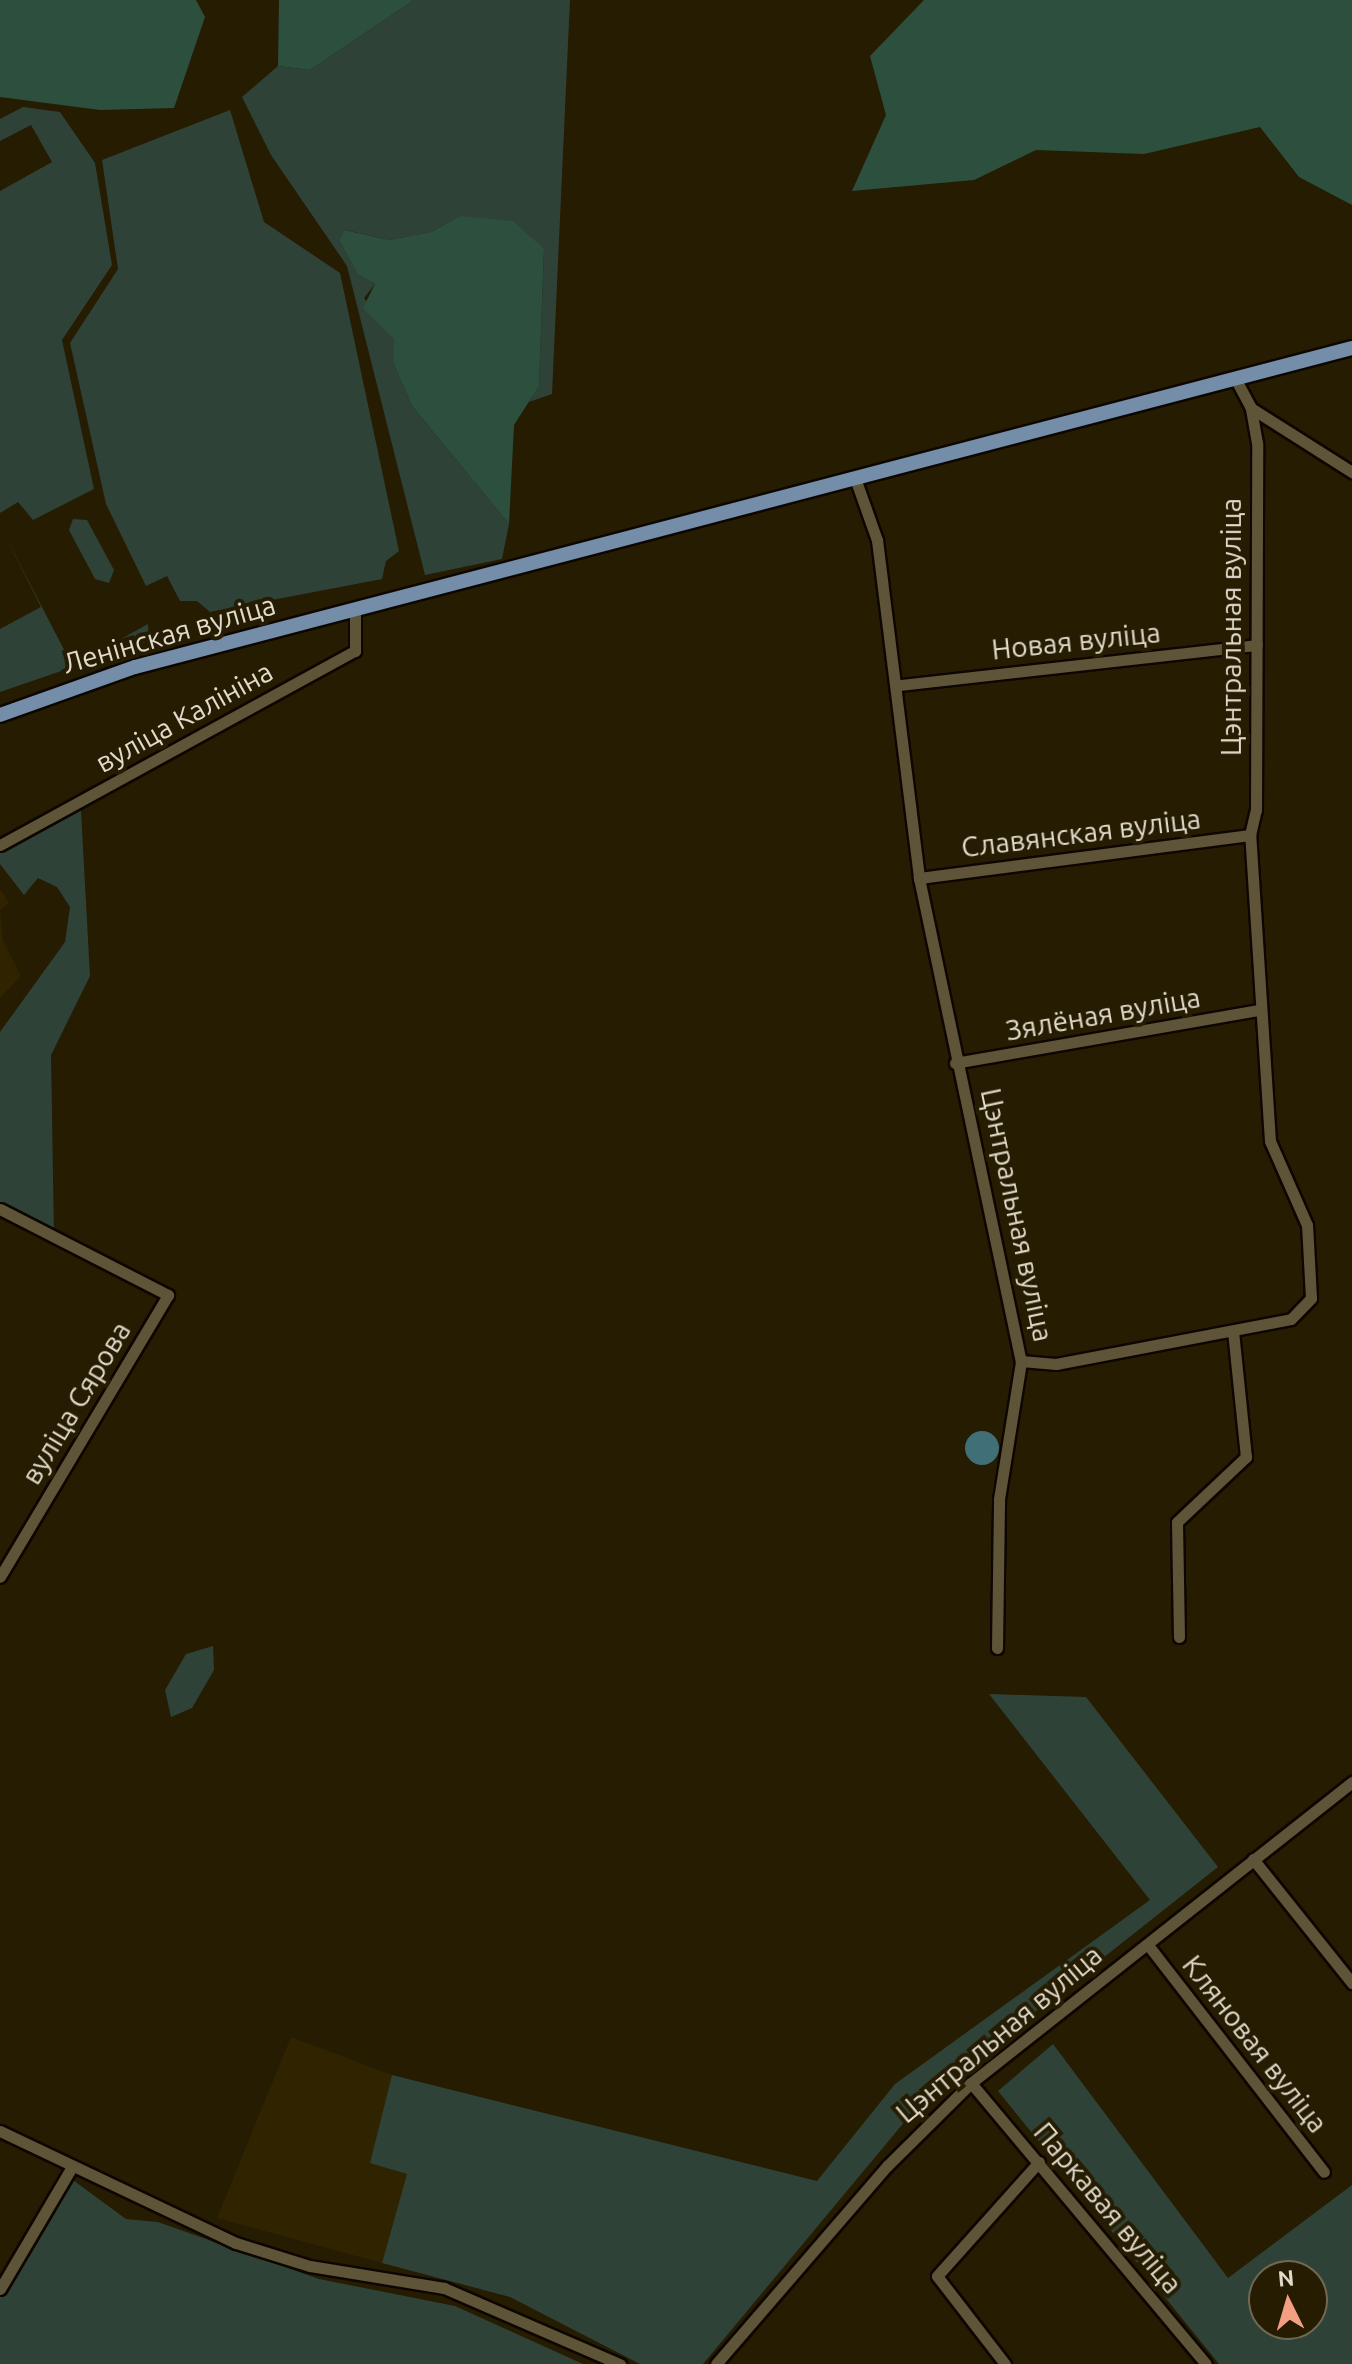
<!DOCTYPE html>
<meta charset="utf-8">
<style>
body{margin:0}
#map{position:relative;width:1352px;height:2364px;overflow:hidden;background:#251c02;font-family:Ubuntu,sans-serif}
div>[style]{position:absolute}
.built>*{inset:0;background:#302400}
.green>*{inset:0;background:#2f4237}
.forest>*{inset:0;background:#2c503d}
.water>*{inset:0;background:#406f77}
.round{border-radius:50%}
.roads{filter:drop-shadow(2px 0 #0e0600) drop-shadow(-2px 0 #0e0600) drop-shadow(0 2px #0e0600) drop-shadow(0 -2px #0e0600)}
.minor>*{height:11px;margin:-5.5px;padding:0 5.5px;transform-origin:5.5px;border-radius:5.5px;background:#5e5438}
.major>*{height:14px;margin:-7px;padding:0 7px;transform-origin:7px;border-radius:7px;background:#748da9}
span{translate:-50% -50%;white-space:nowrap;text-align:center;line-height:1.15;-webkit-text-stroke:8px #251c02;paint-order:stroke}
.street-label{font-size:28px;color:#e1dbcc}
.north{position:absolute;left:1248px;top:2260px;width:80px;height:80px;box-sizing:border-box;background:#251c02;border:2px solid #706853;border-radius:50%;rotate:355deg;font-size:22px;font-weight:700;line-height:32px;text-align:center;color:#e1dbcc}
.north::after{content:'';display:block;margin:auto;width:28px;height:36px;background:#f2a081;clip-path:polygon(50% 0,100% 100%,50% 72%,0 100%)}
</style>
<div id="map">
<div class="built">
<div style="clip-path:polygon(0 889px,9px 903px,0 910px,3px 941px,21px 976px,0 998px)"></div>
<div style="clip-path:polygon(291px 2037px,392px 2075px,371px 2163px,407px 2174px,382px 2263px,217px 2218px)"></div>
</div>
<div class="green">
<div style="clip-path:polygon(414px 0,570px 0,552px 394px,529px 402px,539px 385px,544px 250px,460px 216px,431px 232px,389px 240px,346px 230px,339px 240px,358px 275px,375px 284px,364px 298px,394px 339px,394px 365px,412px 406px,509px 524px,502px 559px,425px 575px,347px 266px,271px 155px,242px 97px,278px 66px,310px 70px)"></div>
<div style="clip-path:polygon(23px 107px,60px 112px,95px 163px,112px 265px,62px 340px,94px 489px,33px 520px,18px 502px,0 513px,0 191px,52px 162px,31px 125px,0 141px,0 119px)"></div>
<div style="clip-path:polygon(230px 110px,264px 222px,340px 273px,399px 551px,386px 561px,382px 579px,210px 612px,197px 601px,180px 601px,167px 576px,146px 586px,106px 504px,70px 343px,118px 269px,102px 160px)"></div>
<div style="clip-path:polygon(73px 519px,87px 520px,114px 570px,109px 583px,95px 579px,69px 530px)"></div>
<div style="clip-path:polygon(0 526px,73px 667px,0 692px,0 629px,41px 607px)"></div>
<div style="clip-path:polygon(148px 624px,149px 641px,104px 654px,101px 650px)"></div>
<div style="clip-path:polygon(80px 793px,90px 976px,51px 1055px,54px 1237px,0 1211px,0 1032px,65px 942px,70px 907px,57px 887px,38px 878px,24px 895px,0 864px,0 839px)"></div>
<div style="clip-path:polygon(213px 1646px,214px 1670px,192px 1708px,171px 1717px,165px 1690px,186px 1654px)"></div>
<div style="clip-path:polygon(989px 1694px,1086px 1697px,1218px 1867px,921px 2102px,703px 2364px,640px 2364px,510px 2297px,382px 2263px,407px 2174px,370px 2163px,392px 2075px,817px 2181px,895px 2084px,1150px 1900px)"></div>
<div style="clip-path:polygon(evenodd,1053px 2044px,1228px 2278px,1352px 2185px,1352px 2364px,1219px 2364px,998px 2091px,1053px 2044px,1264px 2276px,1312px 2276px,1312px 2324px,1264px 2324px,1264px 2276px)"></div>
<div style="clip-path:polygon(66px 2175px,126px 2219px,158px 2222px,319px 2279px,455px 2306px,583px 2364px,0 2364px,0 2293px)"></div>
</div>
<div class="forest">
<div style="clip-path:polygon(0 0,196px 0,205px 17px,174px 108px,100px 110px,0 97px)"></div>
<div style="clip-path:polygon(279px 0,414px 0,310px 70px,278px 66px)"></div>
<div style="clip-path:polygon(924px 0,1352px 0,1352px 205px,1299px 177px,1260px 127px,1144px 154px,1036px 150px,974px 180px,852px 191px,886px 115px,870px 56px)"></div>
<div style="clip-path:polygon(460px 216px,513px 221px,544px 249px,539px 386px,514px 425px,509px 524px,412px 406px,394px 365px,394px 339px,363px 308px,375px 284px,358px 275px,339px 240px,345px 230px,389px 240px,431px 232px)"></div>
</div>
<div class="water">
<div class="round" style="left:965px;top:1431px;width:34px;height:34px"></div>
</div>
<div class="roads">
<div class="minor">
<div style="left:1251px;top:408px;width:120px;rotate:32.4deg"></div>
<div style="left:855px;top:478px;width:66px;rotate:70.5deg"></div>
<div style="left:877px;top:540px;width:341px;rotate:82.9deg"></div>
<div style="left:919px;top:878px;width:494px;rotate:78.1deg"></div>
<div style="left:1021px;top:1361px;width:35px;rotate:5deg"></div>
<div style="left:1056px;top:1364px;width:239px;rotate:-10.8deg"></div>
<div style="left:1291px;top:1319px;width:29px;rotate:-46deg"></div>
<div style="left:1311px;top:1298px;width:73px;rotate:-93.1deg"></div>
<div style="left:1307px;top:1225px;width:92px;rotate:-113.8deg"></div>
<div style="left:1270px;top:1141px;width:307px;rotate:-93.7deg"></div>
<div style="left:1250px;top:835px;width:26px;rotate:-77deg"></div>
<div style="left:1256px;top:810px;width:367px;rotate:-89.8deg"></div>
<div style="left:1257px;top:443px;width:36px;rotate:-100deg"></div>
<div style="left:1251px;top:408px;width:34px;rotate:-118deg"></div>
<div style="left:900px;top:685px;width:359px;rotate:-6.4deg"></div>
<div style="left:0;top:845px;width:405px;rotate:-28.7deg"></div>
<div style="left:355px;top:651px;width:41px;rotate:-90deg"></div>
<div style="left:919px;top:878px;width:334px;rotate:-7.4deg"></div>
<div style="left:955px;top:1063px;width:309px;rotate:-9.9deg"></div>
<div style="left:0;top:1209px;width:189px;rotate:27.1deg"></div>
<div style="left:168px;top:1295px;width:328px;rotate:120.8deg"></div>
<div style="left:1179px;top:1637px;width:115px;rotate:-91deg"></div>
<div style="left:1177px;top:1522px;width:95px;rotate:-43.3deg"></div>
<div style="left:1246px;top:1457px;width:126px;rotate:-95.9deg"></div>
<div style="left:997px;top:1648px;width:149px;rotate:-89.2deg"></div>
<div style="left:999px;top:1499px;width:140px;rotate:-80.9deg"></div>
<div style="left:1253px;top:1859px;width:159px;rotate:51.4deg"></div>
<div style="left:1148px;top:1945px;width:287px;rotate:52.2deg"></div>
<div style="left:971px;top:2083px;width:366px;rotate:50.1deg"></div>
<div style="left:0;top:2131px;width:261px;rotate:25.4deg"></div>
<div style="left:236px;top:2243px;width:77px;rotate:17.3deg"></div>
<div style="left:310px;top:2266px;width:136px;rotate:9.3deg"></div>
<div style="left:444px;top:2288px;width:192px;rotate:23.4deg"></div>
<div style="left:0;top:2289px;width:142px;rotate:-59.5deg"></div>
<div style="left:716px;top:2364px;width:262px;rotate:-49.2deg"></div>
<div style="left:887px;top:2166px;width:118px;rotate:-44.7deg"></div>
<div style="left:971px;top:2083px;width:486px;rotate:-38.3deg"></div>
<div style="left:1005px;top:2364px;width:111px;rotate:-127.7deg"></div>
<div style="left:937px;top:2276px;width:153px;rotate:-48.2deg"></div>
</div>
<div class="major">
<div style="left:0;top:715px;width:143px;rotate:-19.6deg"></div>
<div style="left:135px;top:667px;width:1258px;rotate:-14.69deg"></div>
</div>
</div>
<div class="street-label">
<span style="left:1231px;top:627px;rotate:-90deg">Цэнтральная вуліца</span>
<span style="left:169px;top:634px;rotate:-16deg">Ленінская вуліца</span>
<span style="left:1076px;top:641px;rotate:-6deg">Новая вуліца</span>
<span style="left:184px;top:717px;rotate:-29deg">вуліца Калініна</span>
<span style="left:1081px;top:833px;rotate:-7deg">Славянская вуліца</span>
<span style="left:1103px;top:1014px;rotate:-10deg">Зялёная вуліца</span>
<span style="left:1017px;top:1215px;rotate:78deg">Цэнтральная вуліца</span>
<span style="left:76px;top:1403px;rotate:-59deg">вуліца Сярова</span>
<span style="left:999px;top:2034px;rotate:-40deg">Цэнтральная вуліца</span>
<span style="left:1255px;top:2044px;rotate:52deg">Кляновая вуліца</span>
<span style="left:1108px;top:2208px;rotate:50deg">Паркавая вуліца</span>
</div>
<div class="north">N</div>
</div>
